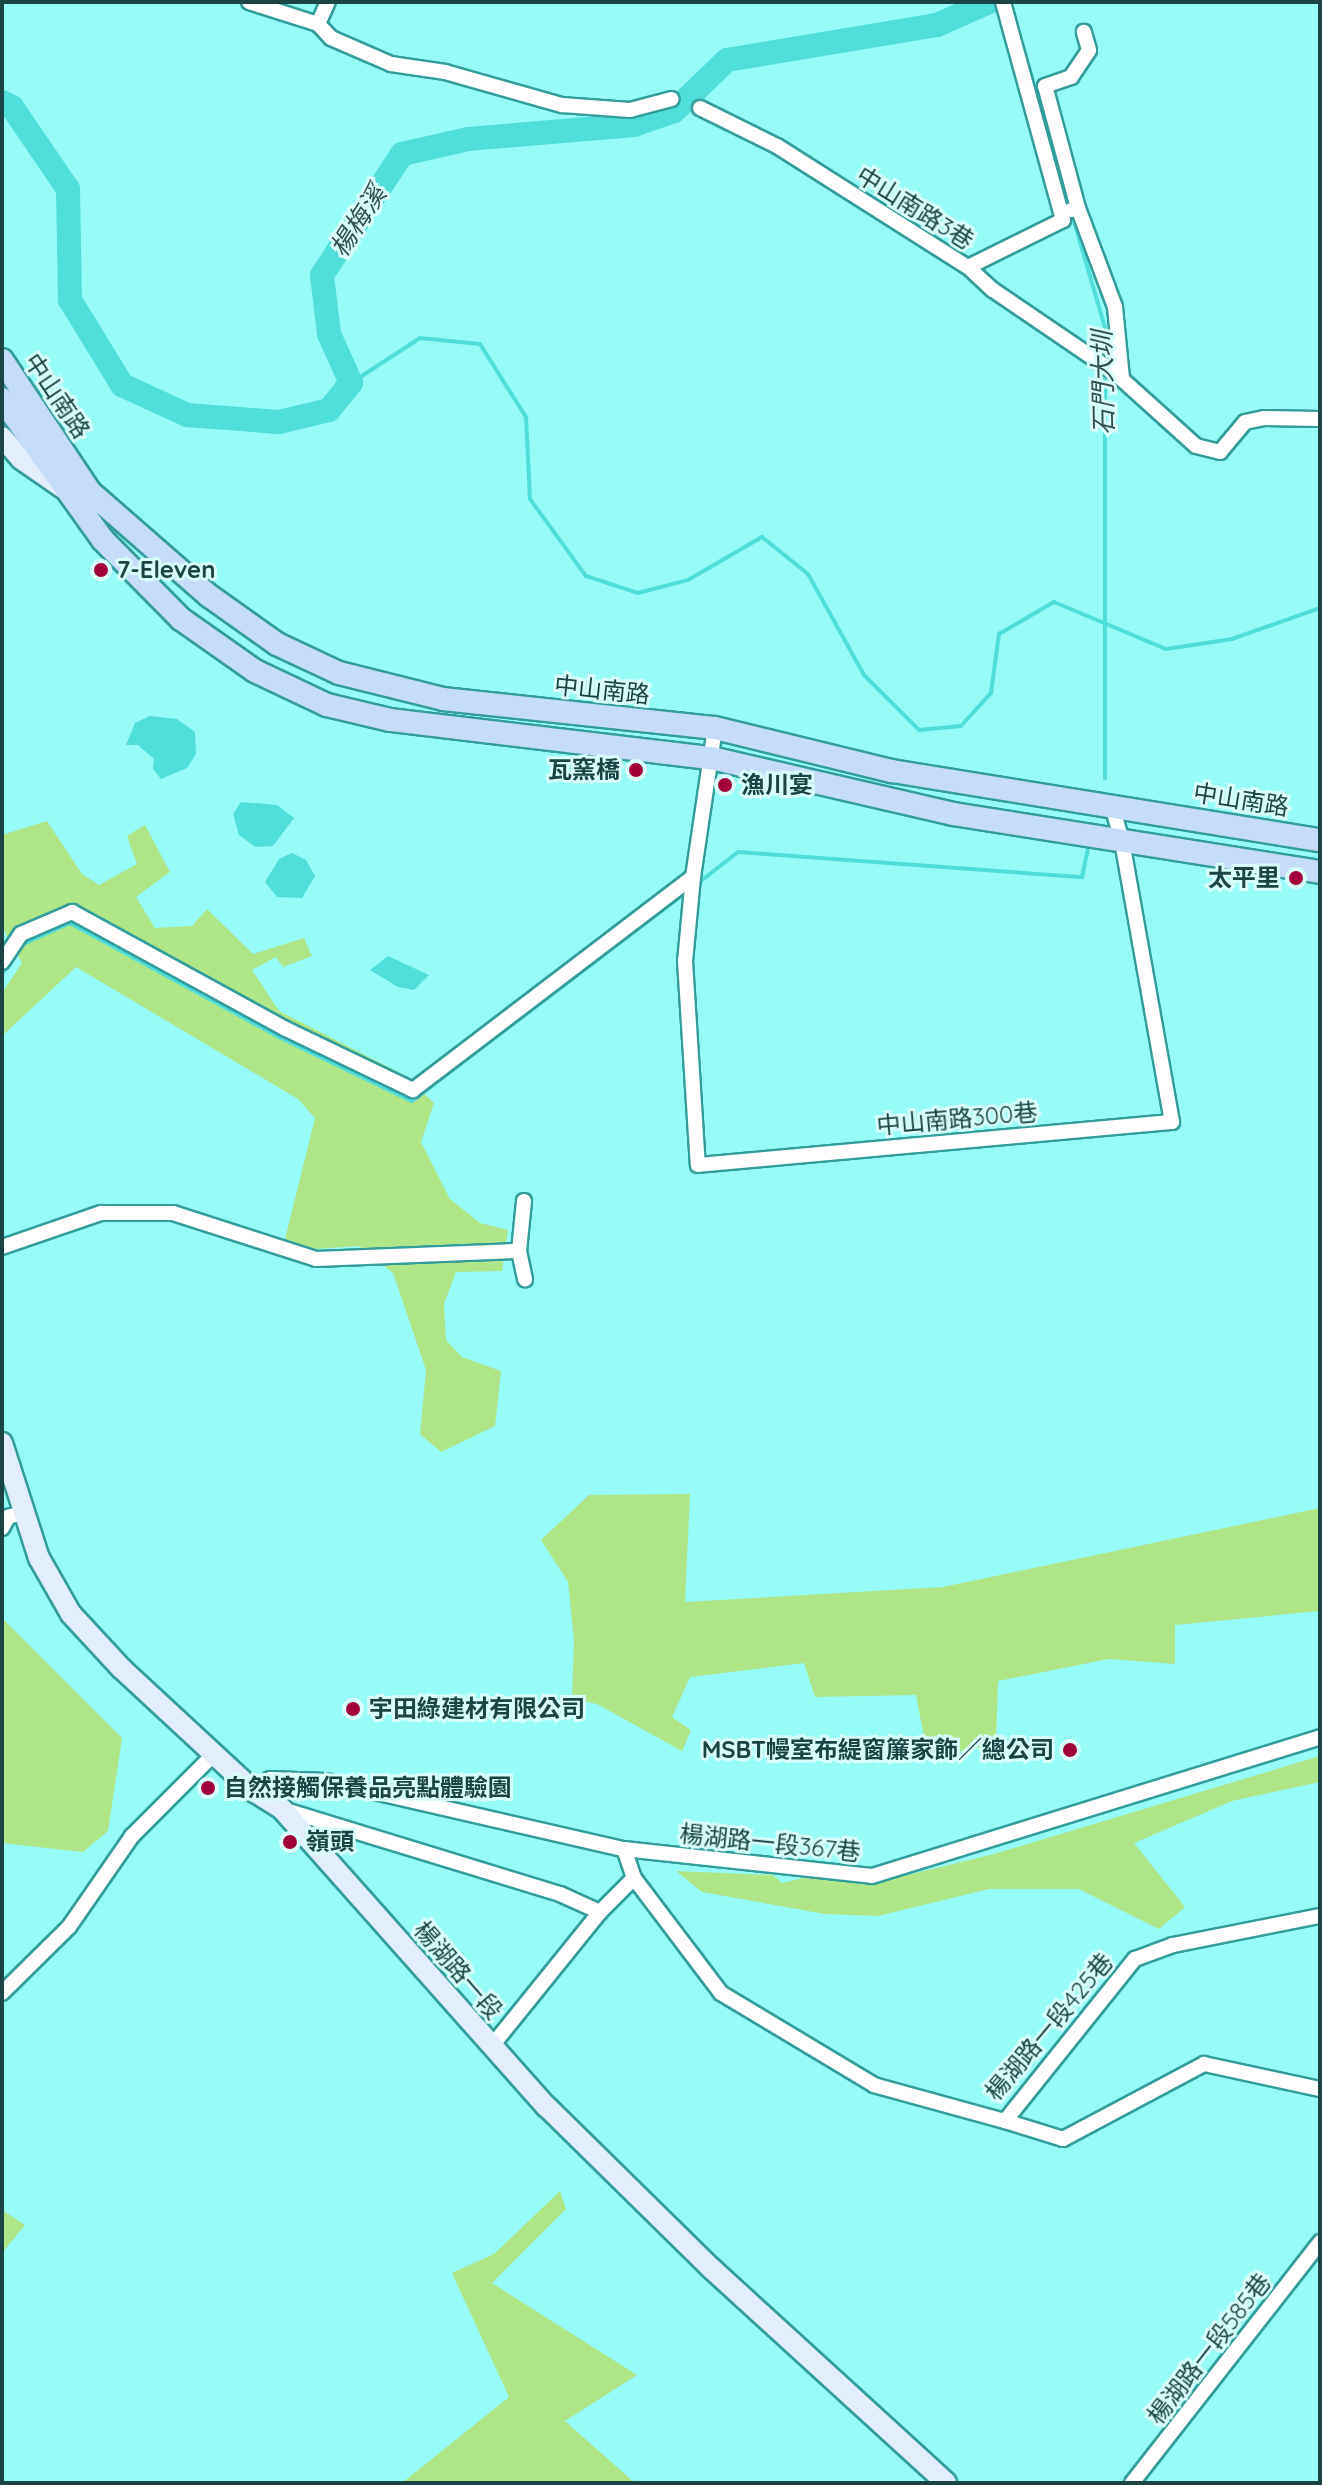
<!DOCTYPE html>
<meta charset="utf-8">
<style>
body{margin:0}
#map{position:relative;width:1322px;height:2485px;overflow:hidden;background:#97fbf8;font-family:Quicksand,"Noto Sans TC",sans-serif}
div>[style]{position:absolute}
.green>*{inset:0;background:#afe688}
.water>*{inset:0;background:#50dedb}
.stream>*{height:4px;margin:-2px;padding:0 2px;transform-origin:2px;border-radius:2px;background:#50dedb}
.river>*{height:24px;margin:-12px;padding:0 12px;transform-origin:12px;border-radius:12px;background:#50dedb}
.roads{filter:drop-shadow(2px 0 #329d9b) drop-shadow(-2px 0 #329d9b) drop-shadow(0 2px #329d9b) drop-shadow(0 -2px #329d9b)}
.street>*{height:14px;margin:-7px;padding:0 7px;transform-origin:7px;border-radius:7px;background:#fff}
.secondary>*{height:20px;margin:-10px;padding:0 10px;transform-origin:10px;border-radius:10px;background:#e2eefc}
.primary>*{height:22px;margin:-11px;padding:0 11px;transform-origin:11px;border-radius:11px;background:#c6ddf9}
.dots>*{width:22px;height:22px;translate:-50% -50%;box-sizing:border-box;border:4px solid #d8fdfb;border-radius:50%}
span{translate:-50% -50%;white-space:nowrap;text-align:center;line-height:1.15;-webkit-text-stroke:6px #d8fdfb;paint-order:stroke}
.street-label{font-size:24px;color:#1a4544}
.poi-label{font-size:24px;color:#1a4544;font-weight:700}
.left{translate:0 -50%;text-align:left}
.right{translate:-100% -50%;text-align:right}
.water-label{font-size:26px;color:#32504f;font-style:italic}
.frame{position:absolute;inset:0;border:4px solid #1a4544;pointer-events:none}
</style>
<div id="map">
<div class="green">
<div style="clip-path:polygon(47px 821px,82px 874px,99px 885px,137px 864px,127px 836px,145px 825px,170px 872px,136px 897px,155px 928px,192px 926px,207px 909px,253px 954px,304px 938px,312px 956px,283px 967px,276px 957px,252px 970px,279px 1011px,404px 1075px,434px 1103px,421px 1142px,450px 1199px,480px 1223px,508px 1230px,502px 1271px,456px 1272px,444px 1304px,446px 1340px,462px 1357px,501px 1371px,495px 1426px,441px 1452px,420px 1434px,426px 1370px,393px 1273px,359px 1246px,315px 1249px,285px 1239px,315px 1118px,298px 1099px,76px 967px,2px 1036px,2px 993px,22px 963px,2px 927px,2px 835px)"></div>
<div style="clip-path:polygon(690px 1494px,685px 1602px,943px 1587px,1320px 1508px,1320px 1611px,1175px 1625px,1175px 1664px,1109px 1659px,998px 1681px,996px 1744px,928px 1758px,916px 1695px,815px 1697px,804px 1663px,690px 1677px,672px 1717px,691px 1730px,682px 1751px,597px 1704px,572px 1699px,574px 1640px,568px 1582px,541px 1540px,589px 1495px)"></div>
<div style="clip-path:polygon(2px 1618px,122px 1738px,108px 1831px,83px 1852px,2px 1843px)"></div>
<div style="clip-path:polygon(1320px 1756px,1320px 1782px,1232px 1801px,1134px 1843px,1185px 1907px,1159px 1929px,1079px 1889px,989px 1889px,878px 1916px,825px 1914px,702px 1892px,676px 1871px,773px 1875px,782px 1883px,803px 1878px,879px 1882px,994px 1854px)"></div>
<div style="clip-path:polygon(560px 2191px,566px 2209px,492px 2283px,637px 2375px,565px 2421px,635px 2483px,402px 2483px,509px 2397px,452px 2273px,494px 2254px)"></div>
<div style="clip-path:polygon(2px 2210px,25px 2225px,2px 2253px)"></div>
</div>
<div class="water">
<div style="clip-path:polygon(150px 716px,177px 719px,195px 732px,196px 754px,187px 768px,161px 779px,153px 769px,154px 759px,138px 745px,126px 745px,135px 723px)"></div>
<div style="clip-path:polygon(241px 802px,277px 805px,294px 818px,273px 846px,255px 847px,239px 835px,233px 814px)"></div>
<div style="clip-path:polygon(292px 853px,306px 860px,315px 876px,302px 898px,277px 897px,265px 882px,279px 859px)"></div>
<div style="clip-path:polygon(388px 956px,429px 975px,414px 990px,398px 987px,370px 970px)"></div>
</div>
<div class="stream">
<div style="left:1025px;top:54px;width:285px;rotate:73.7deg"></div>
<div style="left:1105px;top:328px;width:34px;rotate:90deg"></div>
<div style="left:351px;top:383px;width:82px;rotate:-33.1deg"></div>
<div style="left:420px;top:338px;width:60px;rotate:5.7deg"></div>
<div style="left:480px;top:344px;width:86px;rotate:57.8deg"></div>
<div style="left:526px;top:417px;width:82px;rotate:87.2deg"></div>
<div style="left:530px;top:499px;width:95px;rotate:54deg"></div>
<div style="left:586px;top:576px;width:55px;rotate:18.1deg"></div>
<div style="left:638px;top:593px;width:52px;rotate:-14.6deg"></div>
<div style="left:688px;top:580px;width:86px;rotate:-30.2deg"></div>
<div style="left:762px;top:537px;width:59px;rotate:38.8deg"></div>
<div style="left:808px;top:574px;width:115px;rotate:61deg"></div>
<div style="left:864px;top:675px;width:78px;rotate:45deg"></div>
<div style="left:919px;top:730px;width:42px;rotate:-5.4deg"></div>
<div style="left:961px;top:726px;width:45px;rotate:-47.7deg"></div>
<div style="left:991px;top:693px;width:60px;rotate:-82.3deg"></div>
<div style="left:999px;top:634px;width:64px;rotate:-30.2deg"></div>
<div style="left:1054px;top:602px;width:121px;rotate:22.8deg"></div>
<div style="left:1166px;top:649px;width:67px;rotate:-8.6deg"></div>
<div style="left:1232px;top:639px;width:93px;rotate:-19.4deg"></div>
<div style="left:1105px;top:778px;width:407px;rotate:-90deg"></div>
<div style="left:697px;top:884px;width:52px;rotate:-38deg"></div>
<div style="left:738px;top:852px;width:345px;rotate:4.2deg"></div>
<div style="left:1082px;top:877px;width:34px;rotate:-78deg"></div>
<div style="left:2px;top:974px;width:37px;rotate:-55deg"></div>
<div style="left:23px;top:944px;width:51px;rotate:-24.1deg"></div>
<div style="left:70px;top:923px;width:240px;rotate:28.6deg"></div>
<div style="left:281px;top:1038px;width:145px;rotate:25.7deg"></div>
<div style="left:412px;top:1101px;width:345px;rotate:-37.3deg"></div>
</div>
<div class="river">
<div style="left:2px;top:102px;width:11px;rotate:27deg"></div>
<div style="left:12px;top:107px;width:99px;rotate:55.7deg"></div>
<div style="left:68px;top:189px;width:111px;rotate:89deg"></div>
<div style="left:70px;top:300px;width:100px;rotate:58.5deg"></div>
<div style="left:122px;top:385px;width:72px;rotate:24.8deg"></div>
<div style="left:187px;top:415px;width:92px;rotate:4.4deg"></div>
<div style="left:279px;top:422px;width:51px;rotate:-13.5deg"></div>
<div style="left:329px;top:410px;width:35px;rotate:-51deg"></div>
<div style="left:351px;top:383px;width:54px;rotate:-114.2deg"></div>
<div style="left:329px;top:334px;width:59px;rotate:-96.8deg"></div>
<div style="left:322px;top:275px;width:145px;rotate:-56.5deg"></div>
<div style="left:402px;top:154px;width:68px;rotate:-12.8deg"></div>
<div style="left:468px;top:139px;width:167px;rotate:-4.8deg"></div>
<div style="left:634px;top:125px;width:42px;rotate:-19.3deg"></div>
<div style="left:674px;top:111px;width:74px;rotate:-43.9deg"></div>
<div style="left:727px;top:60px;width:213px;rotate:-9.5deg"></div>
<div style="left:937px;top:25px;width:57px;rotate:-23.9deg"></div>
</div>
<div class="roads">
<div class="street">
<div style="left:249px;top:2px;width:72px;rotate:17.7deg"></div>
<div style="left:318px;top:24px;width:19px;rotate:47deg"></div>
<div style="left:331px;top:38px;width:65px;rotate:23.4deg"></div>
<div style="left:391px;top:64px;width:55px;rotate:8.4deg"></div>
<div style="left:445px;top:72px;width:122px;rotate:15.8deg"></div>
<div style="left:562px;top:105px;width:68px;rotate:4.2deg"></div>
<div style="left:630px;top:110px;width:43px;rotate:-14.7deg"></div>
<div style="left:318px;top:24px;width:24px;rotate:-66deg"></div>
<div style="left:700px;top:108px;width:86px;rotate:26.3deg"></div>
<div style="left:777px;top:146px;width:226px;rotate:32.4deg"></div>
<div style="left:968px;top:267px;width:34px;rotate:43deg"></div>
<div style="left:993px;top:290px;width:148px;rotate:34.2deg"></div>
<div style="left:1115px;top:373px;width:109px;rotate:42deg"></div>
<div style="left:1196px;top:446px;width:25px;rotate:14deg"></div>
<div style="left:1220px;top:452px;width:39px;rotate:-50deg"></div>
<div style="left:1245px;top:422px;width:19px;rotate:-12deg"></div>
<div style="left:1264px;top:418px;width:56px;rotate:1deg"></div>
<div style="left:1078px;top:208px;width:126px;rotate:-105.1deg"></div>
<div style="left:1045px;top:86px;width:28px;rotate:-19deg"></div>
<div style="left:1071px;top:77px;width:32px;rotate:-56deg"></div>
<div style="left:1089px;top:50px;width:19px;rotate:-106deg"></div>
<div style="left:1071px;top:210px;width:7px;rotate:-16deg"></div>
<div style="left:1078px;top:208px;width:106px;rotate:69.5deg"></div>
<div style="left:1115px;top:307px;width:72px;rotate:84.4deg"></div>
<div style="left:968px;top:267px;width:106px;rotate:-26.3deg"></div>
<div style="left:1063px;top:220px;width:226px;rotate:-105.4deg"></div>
<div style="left:693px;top:877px;width:84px;rotate:95.4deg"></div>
<div style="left:685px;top:961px;width:204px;rotate:86.4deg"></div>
<div style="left:698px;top:1165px;width:476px;rotate:-5.2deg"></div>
<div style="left:1172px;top:1122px;width:285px;rotate:-100.1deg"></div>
<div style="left:1122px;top:841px;width:36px;rotate:-106deg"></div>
<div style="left:2px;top:962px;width:34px;rotate:-56deg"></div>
<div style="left:21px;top:934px;width:56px;rotate:-23.3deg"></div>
<div style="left:72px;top:912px;width:244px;rotate:28.7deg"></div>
<div style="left:286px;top:1029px;width:141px;rotate:25.7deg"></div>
<div style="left:413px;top:1090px;width:352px;rotate:-37.3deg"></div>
<div style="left:693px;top:877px;width:151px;rotate:-81.6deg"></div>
<div style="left:524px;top:1201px;width:50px;rotate:95.7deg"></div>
<div style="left:519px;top:1251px;width:29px;rotate:78deg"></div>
<div style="left:2px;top:1247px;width:105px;rotate:-19deg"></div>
<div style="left:101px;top:1213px;width:72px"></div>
<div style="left:173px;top:1213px;width:150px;rotate:17.8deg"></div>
<div style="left:316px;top:1259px;width:203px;rotate:-2.3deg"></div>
<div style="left:2px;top:1528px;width:13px;rotate:-61deg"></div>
<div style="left:8px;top:1517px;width:15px;rotate:-16deg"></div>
<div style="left:255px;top:1792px;width:20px;rotate:-41deg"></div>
<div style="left:270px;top:1779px;width:56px;rotate:2deg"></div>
<div style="left:326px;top:1781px;width:306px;rotate:12.9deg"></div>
<div style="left:624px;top:1849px;width:249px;rotate:6.2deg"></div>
<div style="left:872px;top:1876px;width:469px;rotate:-17.2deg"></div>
<div style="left:282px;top:1809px;width:291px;rotate:17deg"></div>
<div style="left:560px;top:1894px;width:44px;rotate:24.2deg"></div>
<div style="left:624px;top:1849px;width:31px;rotate:71deg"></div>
<div style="left:634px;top:1878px;width:144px;rotate:52.9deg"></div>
<div style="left:721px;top:1993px;width:179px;rotate:31deg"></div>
<div style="left:874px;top:2085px;width:136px;rotate:15.4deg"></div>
<div style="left:1005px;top:2121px;width:208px;rotate:-51.3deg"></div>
<div style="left:1135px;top:1959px;width:40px;rotate:-20.2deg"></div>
<div style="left:1173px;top:1945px;width:150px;rotate:-11.2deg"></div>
<div style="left:2px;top:1993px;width:94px;rotate:-44.6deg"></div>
<div style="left:69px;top:1927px;width:111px;rotate:-55.3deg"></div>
<div style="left:132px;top:1836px;width:116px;rotate:-45deg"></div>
<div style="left:491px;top:2047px;width:174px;rotate:-51.1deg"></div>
<div style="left:600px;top:1912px;width:48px;rotate:-45deg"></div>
<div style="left:1005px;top:2121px;width:61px;rotate:17.2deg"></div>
<div style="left:1063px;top:2139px;width:160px;rotate:-28deg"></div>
<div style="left:1204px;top:2064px;width:119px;rotate:12.2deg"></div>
<div style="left:1132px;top:2483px;width:306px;rotate:-52deg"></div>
</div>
<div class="secondary">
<div style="left:2px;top:437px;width:29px;rotate:49deg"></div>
<div style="left:21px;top:459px;width:51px;rotate:34.6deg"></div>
<div style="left:2px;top:1443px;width:121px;rotate:72.2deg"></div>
<div style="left:39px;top:1558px;width:64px;rotate:60.3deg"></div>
<div style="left:71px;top:1614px;width:74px;rotate:47.2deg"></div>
<div style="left:121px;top:1668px;width:183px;rotate:42.8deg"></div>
<div style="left:255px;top:1792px;width:32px;rotate:32deg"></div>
<div style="left:282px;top:1809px;width:399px;rotate:48.4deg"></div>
<div style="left:547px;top:2107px;width:231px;rotate:44.5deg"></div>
<div style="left:712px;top:2269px;width:317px;rotate:42.4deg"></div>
</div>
<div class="primary">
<div style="left:2px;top:360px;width:159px;rotate:56.3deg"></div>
<div style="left:90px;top:492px;width:157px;rotate:41.1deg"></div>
<div style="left:208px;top:595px;width:85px;rotate:35.4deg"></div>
<div style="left:277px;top:644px;width:68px;rotate:25.1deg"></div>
<div style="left:339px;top:673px;width:107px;rotate:14deg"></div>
<div style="left:443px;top:699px;width:274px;rotate:6.1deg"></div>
<div style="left:715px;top:728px;width:182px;rotate:13.7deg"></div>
<div style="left:892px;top:771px;width:434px;rotate:9.2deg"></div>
<div style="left:2px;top:399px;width:173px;rotate:54.4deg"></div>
<div style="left:103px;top:540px;width:111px;rotate:45.4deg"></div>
<div style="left:181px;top:619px;width:90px;rotate:35.1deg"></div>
<div style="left:255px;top:671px;width:80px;rotate:25.3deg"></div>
<div style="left:327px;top:705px;width:65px;rotate:13.4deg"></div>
<div style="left:390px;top:720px;width:323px;rotate:6.8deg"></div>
<div style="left:711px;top:758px;width:249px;rotate:13deg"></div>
<div style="left:954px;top:814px;width:371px;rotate:9deg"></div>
</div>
</div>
<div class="dots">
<div style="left:101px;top:570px;background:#a10138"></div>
<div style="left:636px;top:770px;background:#a10138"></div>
<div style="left:725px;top:785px;background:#a10138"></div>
<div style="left:1296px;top:878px;background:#a10138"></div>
<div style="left:353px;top:1709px;background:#a10138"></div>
<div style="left:1070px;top:1750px;background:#a10138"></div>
<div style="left:208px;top:1788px;background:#a10138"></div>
<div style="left:290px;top:1842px;background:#a10138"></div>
</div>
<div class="street-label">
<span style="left:915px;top:208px;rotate:32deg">中山南路3巷</span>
<span style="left:57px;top:396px;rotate:56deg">中山南路</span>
<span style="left:602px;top:690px;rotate:6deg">中山南路</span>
<span style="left:1241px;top:800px;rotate:9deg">中山南路</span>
<span style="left:957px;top:1119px;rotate:-5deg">中山南路300巷</span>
<span style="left:770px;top:1843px;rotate:6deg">楊湖路一段367巷</span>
<span style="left:458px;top:1970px;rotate:49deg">楊湖路一段</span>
<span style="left:1049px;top:2027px;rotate:-50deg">楊湖路一段425巷</span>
<span style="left:1209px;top:2349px;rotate:-52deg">楊湖路一段585巷</span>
</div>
<div class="poi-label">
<span class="left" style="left:117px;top:570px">7-Eleven</span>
<span class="right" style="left:620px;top:770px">瓦窯橋</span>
<span class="left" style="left:741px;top:785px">漁川宴</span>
<span class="right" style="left:1280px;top:878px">太平里</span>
<span class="left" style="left:369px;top:1709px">宇田綠建材有限公司</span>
<span class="right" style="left:1054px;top:1750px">MSBT幔室布緹窗簾家飾／總公司</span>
<span class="left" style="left:224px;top:1788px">自然接觸保養品亮點體驗園</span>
<span class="left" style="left:306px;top:1842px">嶺頭</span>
</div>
<div class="water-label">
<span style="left:358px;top:221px;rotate:-57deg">楊梅溪</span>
<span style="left:1103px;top:383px;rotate:-91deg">石門大圳</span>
</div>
<div class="frame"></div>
</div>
